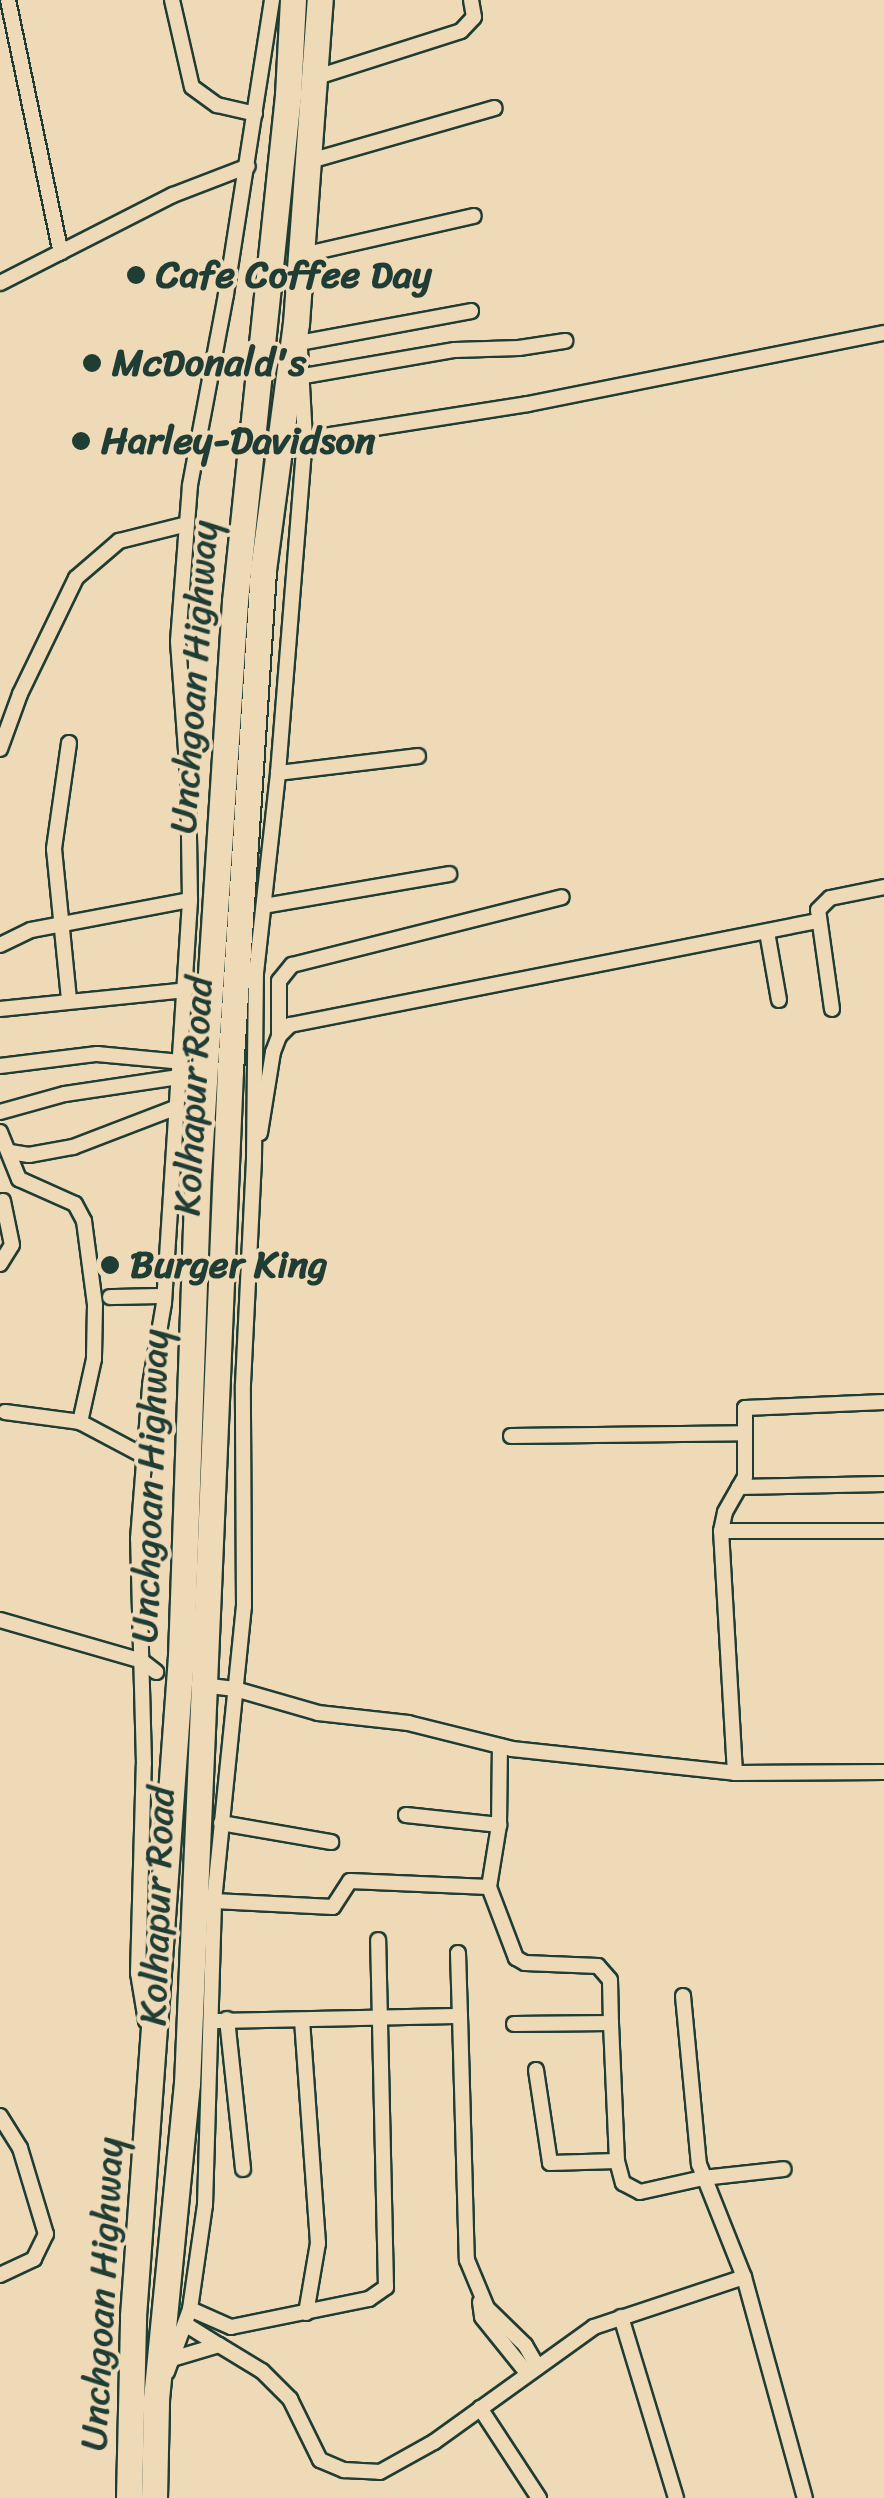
<!DOCTYPE html>
<style>
body{margin:0}
#map{position:relative;width:884px;height:2498px;overflow:hidden;background:#efdab8;font-family:Sriracha,sans-serif}
div>[style]{position:absolute}
.roads{filter:drop-shadow(2px 0 #1f3d34) drop-shadow(-2px 0 #1f3d34) drop-shadow(0 2px #1f3d34) drop-shadow(0 -2px #1f3d34)}
.street>*{height:14px;margin:-7px;padding:0 7px;transform-origin:7px;border-radius:7px;background:#efdab8}
.highway>*{height:25px;margin:-12.5px;padding:0 12.5px;transform-origin:12.5px;border-radius:12.5px;background:#efdab8}
.dots>*{width:28px;height:28px;translate:-50% -50%;box-sizing:border-box;border:5px solid #efdab8;border-radius:50%}
span{translate:-50% -50%;white-space:nowrap;text-align:center;line-height:1.15;-webkit-text-stroke:8px #efdab8;paint-order:stroke}
.poi-label{font-size:38px;color:#1f3d34;font-weight:700}
.left{translate:0 -50%;text-align:left}
.street-label{font-size:38px;color:#1f3d34}
</style>
<div id="map">
<div class="roads">
<div class="street">
<div style="left:8px;top:0;width:258px;rotate:78.2deg"></div>
<div style="left:172px;top:0;width:89px;rotate:77.1deg"></div>
<div style="left:192px;top:87px;width:31px;rotate:36deg"></div>
<div style="left:217px;top:105px;width:39px;rotate:13deg"></div>
<div style="left:317px;top:77px;width:151px;rotate:-17.7deg"></div>
<div style="left:461px;top:31px;width:19px;rotate:-47deg"></div>
<div style="left:474px;top:17px;width:17px;rotate:-100deg"></div>
<div style="left:310px;top:161px;width:192px;rotate:-16deg"></div>
<div style="left:302px;top:255px;width:176px;rotate:-12.8deg"></div>
<div style="left:0;top:283px;width:194px;rotate:-27deg"></div>
<div style="left:173px;top:195px;width:80px;rotate:-21.1deg"></div>
<div style="left:299px;top:343px;width:175px;rotate:-10.5deg"></div>
<div style="left:304px;top:376px;width:153px;rotate:-9.8deg"></div>
<div style="left:455px;top:350px;width:64px;rotate:-1.8deg"></div>
<div style="left:519px;top:348px;width:47px;rotate:-8.7deg"></div>
<div style="left:305px;top:439px;width:226px;rotate:-8.9deg"></div>
<div style="left:528px;top:404px;width:363px;rotate:-11.3deg"></div>
<div style="left:69px;top:743px;width:107px;rotate:98.1deg"></div>
<div style="left:54px;top:849px;width:151px;rotate:84.3deg"></div>
<div style="left:0;top:749px;width:59px;rotate:-70deg"></div>
<div style="left:20px;top:694px;width:129px;rotate:-64.2deg"></div>
<div style="left:76px;top:578px;width:57px;rotate:-40.7deg"></div>
<div style="left:119px;top:541px;width:70px;rotate:-14deg"></div>
<div style="left:278px;top:773px;width:141px;rotate:-6.9deg"></div>
<div style="left:264px;top:906px;width:188px;rotate:-9.8deg"></div>
<div style="left:767px;top:932px;width:69px;rotate:80deg"></div>
<div style="left:0;top:945px;width:34px;rotate:-26deg"></div>
<div style="left:31px;top:930px;width:162px;rotate:-10.7deg"></div>
<div style="left:0;top:1009px;width:187px;rotate:-5.8deg"></div>
<div style="left:832px;top:1009px;width:100px;rotate:-98deg"></div>
<div style="left:818px;top:910px;width:17px;rotate:-45deg"></div>
<div style="left:830px;top:898px;width:55px;rotate:-11.5deg"></div>
<div style="left:279px;top:1036px;width:55px;rotate:-90deg"></div>
<div style="left:279px;top:981px;width:21px;rotate:-51deg"></div>
<div style="left:292px;top:965px;width:278px;rotate:-14.1deg"></div>
<div style="left:0;top:1066px;width:98px;rotate:-7.1deg"></div>
<div style="left:97px;top:1054px;width:84px;rotate:5.4deg"></div>
<div style="left:0;top:1112px;width:67px;rotate:-15.5deg"></div>
<div style="left:65px;top:1094px;width:115px;rotate:-8.5deg"></div>
<div style="left:0;top:1132px;width:51px;rotate:68deg"></div>
<div style="left:19px;top:1179px;width:61px;rotate:24.1deg"></div>
<div style="left:75px;top:1204px;width:19px;rotate:62deg"></div>
<div style="left:84px;top:1221px;width:85px;rotate:82.5deg"></div>
<div style="left:95px;top:1305px;width:54px;rotate:91.1deg"></div>
<div style="left:94px;top:1359px;width:65px;rotate:102.5deg"></div>
<div style="left:260px;top:1133px;width:82px;rotate:-80.9deg"></div>
<div style="left:273px;top:1052px;width:17px;rotate:-69deg"></div>
<div style="left:279px;top:1036px;width:16px;rotate:-45deg"></div>
<div style="left:290px;top:1025px;width:537px;rotate:-11.16deg"></div>
<div style="left:10px;top:1152px;width:19px;rotate:9deg"></div>
<div style="left:29px;top:1155px;width:45px;rotate:-10.3deg"></div>
<div style="left:73px;top:1147px;width:111px;rotate:-21deg"></div>
<div style="left:0;top:1264px;width:22px;rotate:-58deg"></div>
<div style="left:12px;top:1245px;width:45px;rotate:-101.6deg"></div>
<div style="left:110px;top:1297px;width:54px;rotate:-1.1deg"></div>
<div style="left:5px;top:1412px;width:76px;rotate:7.6deg"></div>
<div style="left:80px;top:1422px;width:72px;rotate:28deg"></div>
<div style="left:511px;top:1436px;width:234px;rotate:-0.7deg"></div>
<div style="left:745px;top:1433px;width:25px;rotate:-90deg"></div>
<div style="left:745px;top:1408px;width:139px;rotate:-2.5deg"></div>
<div style="left:739px;top:1487px;width:145px;rotate:-1.2deg"></div>
<div style="left:721px;top:1531px;width:163px"></div>
<div style="left:0;top:1620px;width:148px;rotate:16.1deg"></div>
<div style="left:142px;top:1661px;width:18px;rotate:38deg"></div>
<div style="left:210px;top:1686px;width:25px;rotate:7deg"></div>
<div style="left:235px;top:1689px;width:86px;rotate:16.1deg"></div>
<div style="left:318px;top:1713px;width:91px;rotate:6.3deg"></div>
<div style="left:408px;top:1723px;width:107px;rotate:14deg"></div>
<div style="left:512px;top:1749px;width:224px;rotate:6.1deg"></div>
<div style="left:735px;top:1773px;width:149px;rotate:-0.4deg"></div>
<div style="left:735px;top:1773px;width:242px;rotate:-93.3deg"></div>
<div style="left:721px;top:1531px;width:19px;rotate:-78deg"></div>
<div style="left:725px;top:1512px;width:40px;rotate:-60.3deg"></div>
<div style="left:745px;top:1477px;width:44px;rotate:-90deg"></div>
<div style="left:406px;top:1815px;width:94px;rotate:6.1deg"></div>
<div style="left:221px;top:1823px;width:112px;rotate:9.8deg"></div>
<div style="left:489px;top:1887px;width:76px;rotate:69.2deg"></div>
<div style="left:516px;top:1958px;width:10px;rotate:29deg"></div>
<div style="left:525px;top:1963px;width:73px;rotate:2.4deg"></div>
<div style="left:598px;top:1966px;width:18px;rotate:49deg"></div>
<div style="left:610px;top:1980px;width:43px;rotate:88.7deg"></div>
<div style="left:611px;top:2023px;width:97px;rotate:179.4deg"></div>
<div style="left:214px;top:1901px;width:119px;rotate:2.9deg"></div>
<div style="left:333px;top:1907px;width:31px;rotate:-57deg"></div>
<div style="left:350px;top:1881px;width:139px;rotate:2.5deg"></div>
<div style="left:489px;top:1887px;width:63px;rotate:-80.8deg"></div>
<div style="left:499px;top:1825px;width:79px;rotate:-89.3deg"></div>
<div style="left:458px;top:1953px;width:63px;rotate:88.2deg"></div>
<div style="left:683px;top:1996px;width:169px;rotate:84.6deg"></div>
<div style="left:699px;top:2164px;width:122px;rotate:68.3deg"></div>
<div style="left:227px;top:2019px;width:151px;rotate:83.9deg"></div>
<div style="left:302px;top:2020px;width:224px;rotate:85.9deg"></div>
<div style="left:318px;top:2243px;width:71px;rotate:99.7deg"></div>
<div style="left:146px;top:2021px;width:49px;rotate:-99.5deg"></div>
<div style="left:138px;top:1973px;width:209px;rotate:-88.4deg"></div>
<div style="left:144px;top:1764px;width:225px;rotate:-91.5deg"></div>
<div style="left:138px;top:1539px;width:154px;rotate:-85.5deg"></div>
<div style="left:150px;top:1385px;width:83px;rotate:-80.3deg"></div>
<div style="left:164px;top:1303px;width:404px;rotate:-86.3deg"></div>
<div style="left:190px;top:900px;width:122px;rotate:-90.9deg"></div>
<div style="left:188px;top:778px;width:137px;rotate:-94.2deg"></div>
<div style="left:178px;top:641px;width:156px;rotate:-85.6deg"></div>
<div style="left:190px;top:485px;width:194px;rotate:-79.3deg"></div>
<div style="left:226px;top:294px;width:298px;rotate:-81.1deg"></div>
<div style="left:213px;top:2021px;width:247px;rotate:-1.2deg"></div>
<div style="left:460px;top:2016px;width:244px;rotate:88.4deg"></div>
<div style="left:467px;top:2260px;width:52px;rotate:67.4deg"></div>
<div style="left:487px;top:2308px;width:53px;rotate:44.2deg"></div>
<div style="left:525px;top:2345px;width:24px;rotate:60deg"></div>
<div style="left:536px;top:2070px;width:94px;rotate:81.4deg"></div>
<div style="left:550px;top:2163px;width:67px;rotate:-1.7deg"></div>
<div style="left:617px;top:2161px;width:138px;rotate:-92.5deg"></div>
<div style="left:0;top:2116px;width:38px;rotate:58deg"></div>
<div style="left:20px;top:2148px;width:90px;rotate:73.2deg"></div>
<div style="left:46px;top:2234px;width:28px;rotate:116deg"></div>
<div style="left:34px;top:2259px;width:38px;rotate:155deg"></div>
<div style="left:617px;top:2161px;width:23px;rotate:75deg"></div>
<div style="left:623px;top:2183px;width:19px;rotate:28deg"></div>
<div style="left:640px;top:2192px;width:65px;rotate:-12.5deg"></div>
<div style="left:703px;top:2178px;width:81px;rotate:-6.3deg"></div>
<div style="left:480px;top:2302px;width:15px;rotate:82deg"></div>
<div style="left:482px;top:2317px;width:72px;rotate:51.2deg"></div>
<div style="left:190px;top:2309px;width:45px;rotate:23.7deg"></div>
<div style="left:231px;top:2327px;width:141px;rotate:-11.5deg"></div>
<div style="left:369px;top:2299px;width:21px;rotate:-35deg"></div>
<div style="left:386px;top:2287px;width:347px;rotate:-91.3deg"></div>
<div style="left:621px;top:2317px;width:189px;rotate:73.1deg"></div>
<div style="left:185px;top:2324px;width:40px;rotate:32deg"></div>
<div style="left:172px;top:2359px;width:49px;rotate:-16.6deg"></div>
<div style="left:219px;top:2345px;width:50px;rotate:31.2deg"></div>
<div style="left:262px;top:2371px;width:40px;rotate:45deg"></div>
<div style="left:290px;top:2399px;width:68px;rotate:63.8deg"></div>
<div style="left:320px;top:2460px;width:26px;rotate:23deg"></div>
<div style="left:344px;top:2470px;width:36px;rotate:3deg"></div>
<div style="left:380px;top:2472px;width:62px;rotate:-29.1deg"></div>
<div style="left:434px;top:2442px;width:197px;rotate:-35.7deg"></div>
<div style="left:594px;top:2327px;width:158px;rotate:-18.4deg"></div>
<div style="left:744px;top:2277px;width:229px;rotate:74.6deg"></div>
<div style="left:167px;top:2372px;width:67px;rotate:-69.9deg"></div>
<div style="left:190px;top:2309px;width:105px;rotate:-81.8deg"></div>
<div style="left:205px;top:2205px;width:304px;rotate:-88.3deg"></div>
<div style="left:214px;top:1901px;width:297px;rotate:-84.2deg"></div>
<div style="left:244px;top:1606px;width:222px;rotate:-90.3deg"></div>
<div style="left:243px;top:1384px;width:226px;rotate:-87.2deg"></div>
<div style="left:254px;top:1158px;width:185px;rotate:-89.4deg"></div>
<div style="left:256px;top:973px;width:201px;rotate:-83.7deg"></div>
<div style="left:278px;top:773px;width:335px;rotate:-85.4deg"></div>
<div style="left:305px;top:439px;width:90px;rotate:-93.2deg"></div>
<div style="left:480px;top:2408px;width:108px;rotate:56.8deg"></div>
</div>
<div class="highway">
<div style="left:129px;top:2498px;width:182px;rotate:-88.7deg"></div>
<div style="left:133px;top:2316px;width:662px;rotate:-85.84deg"></div>
<div style="left:181px;top:1656px;width:481px;rotate:-88deg"></div>
<div style="left:198px;top:1175px;width:575px;rotate:-86.31deg"></div>
<div style="left:235px;top:601px;width:509px;rotate:-84.02deg"></div>
<div style="left:288px;top:95px;width:95px;rotate:-87deg"></div>
<div style="left:154px;top:2498px;width:99px;rotate:-88.8deg"></div>
<div style="left:156px;top:2399px;width:317px;rotate:-84.4deg"></div>
<div style="left:187px;top:2084px;width:1014px;rotate:-87.57deg"></div>
<div style="left:230px;top:1071px;width:502px;rotate:-86.23deg"></div>
<div style="left:263px;top:570px;width:249px;rotate:-82.4deg"></div>
<div style="left:296px;top:323px;width:324px;rotate:-85.8deg"></div>
</div>
</div>
<div class="dots">
<div style="left:136px;top:275px;background:#1f3d34"></div>
<div style="left:92px;top:363px;background:#1f3d34"></div>
<div style="left:81px;top:441px;background:#1f3d34"></div>
<div style="left:110px;top:1265px;background:#1f3d34"></div>
</div>
<div class="poi-label">
<span class="left" style="left:156px;top:275px">Cafe Coffee Day</span>
<span class="left" style="left:112px;top:363px">McDonald's</span>
<span class="left" style="left:101px;top:441px">Harley-Davidson</span>
<span class="left" style="left:130px;top:1265px">Burger King</span>
</div>
<div class="street-label">
<span style="left:194px;top:677px;rotate:-86deg">Unchgoan Highway</span>
<span style="left:193px;top:1096px;rotate:-87deg">Kolhapur Road</span>
<span style="left:150px;top:1486px;rotate:-88deg">Unchgoan Highway</span>
<span style="left:157px;top:1906px;rotate:-88deg">Kolhapur Road</span>
<span style="left:102px;top:2294px;rotate:-87deg">Unchgoan Highway</span>
</div>
</div>
